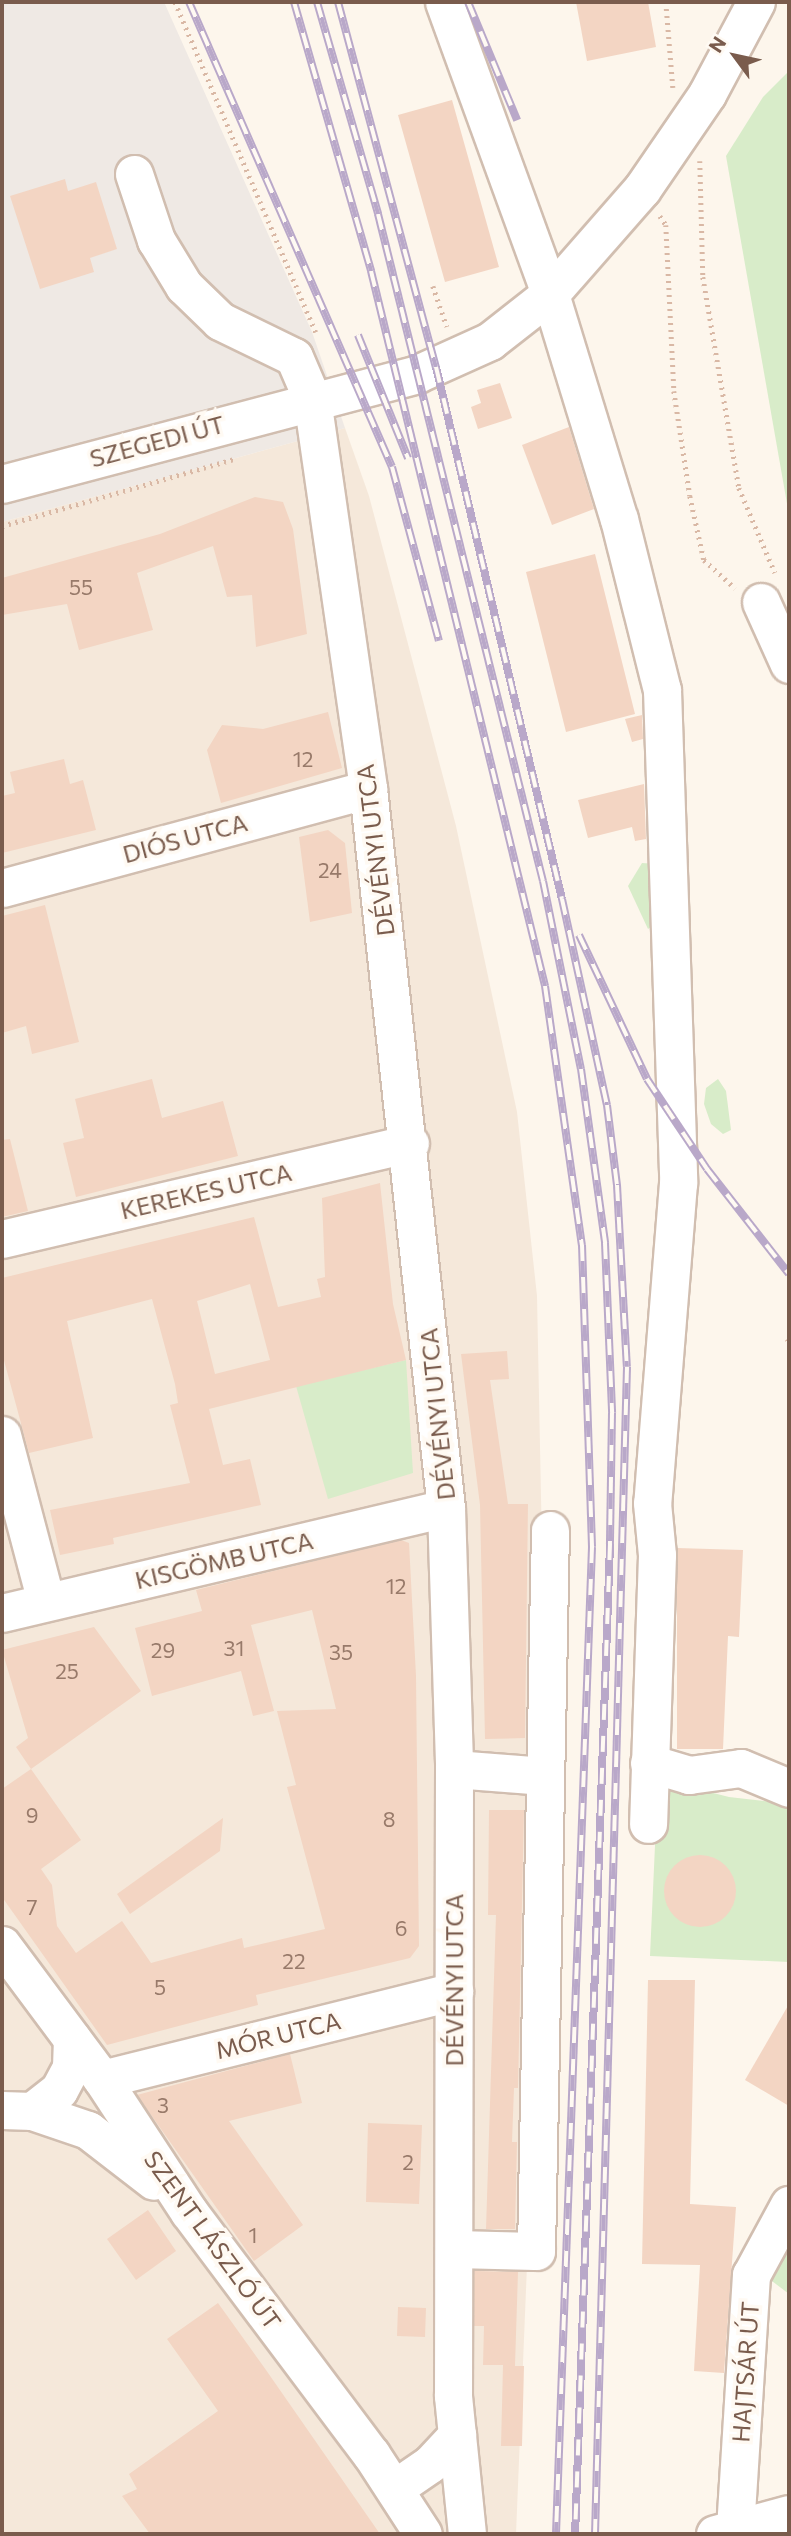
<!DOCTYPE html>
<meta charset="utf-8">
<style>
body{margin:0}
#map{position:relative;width:791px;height:2536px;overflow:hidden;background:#fdf6ec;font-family:Commissioner,sans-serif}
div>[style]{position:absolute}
.residential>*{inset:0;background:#f5e8da}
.industrial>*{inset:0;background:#efe9e4}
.green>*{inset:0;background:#d8ecc9}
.building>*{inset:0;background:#f3d5c3}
.round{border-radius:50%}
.path>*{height:4.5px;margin-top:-2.25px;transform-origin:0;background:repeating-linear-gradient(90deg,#d9b8a5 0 2px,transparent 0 7px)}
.roads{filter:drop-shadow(2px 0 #d1beb0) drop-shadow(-2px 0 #d1beb0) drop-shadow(0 2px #d1beb0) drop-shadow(0 -2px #d1beb0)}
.minor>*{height:37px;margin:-18.5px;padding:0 18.5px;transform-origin:18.5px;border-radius:18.5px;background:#fff}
.rail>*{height:8px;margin-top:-4px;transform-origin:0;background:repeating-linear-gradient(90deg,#fffaf3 0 16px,#b9a8c9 0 32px);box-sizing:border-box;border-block:2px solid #b9a8c9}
span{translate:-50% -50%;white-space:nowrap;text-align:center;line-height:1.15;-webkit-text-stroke:7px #fffaf3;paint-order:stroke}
.number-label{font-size:21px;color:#987a6a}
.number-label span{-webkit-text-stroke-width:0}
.street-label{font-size:24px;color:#7a5c4d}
.frame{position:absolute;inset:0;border:4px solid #7a5c4d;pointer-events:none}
.north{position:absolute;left:700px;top:21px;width:70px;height:70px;-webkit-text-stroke:5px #fffaf3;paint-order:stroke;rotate:303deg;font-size:19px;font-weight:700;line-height:28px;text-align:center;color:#7a5c4d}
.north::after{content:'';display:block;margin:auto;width:24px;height:32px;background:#7a5c4d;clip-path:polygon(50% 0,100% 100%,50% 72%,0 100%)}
</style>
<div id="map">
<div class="residential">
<div style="clip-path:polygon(345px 428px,369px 496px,456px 826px,517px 1112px,537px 1296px,542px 1547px,530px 2192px,516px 2534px,2px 2534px,2px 522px)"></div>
</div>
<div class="industrial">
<div style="clip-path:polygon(2px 2px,164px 2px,312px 332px,345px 428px,2px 522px)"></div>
</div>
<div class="green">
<div style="clip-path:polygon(789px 71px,789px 515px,726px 156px,763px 97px)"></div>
<div style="clip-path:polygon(642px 863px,657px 864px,659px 921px,648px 929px,628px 886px)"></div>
<div style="clip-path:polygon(718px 1079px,726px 1091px,731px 1130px,723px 1134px,711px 1124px,704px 1104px,706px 1088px)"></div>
<div style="clip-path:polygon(406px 1360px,413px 1473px,328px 1499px,296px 1386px)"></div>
<div style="clip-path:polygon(658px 1779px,729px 1797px,789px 1804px,789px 1962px,650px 1956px)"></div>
<div style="clip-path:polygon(789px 2240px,789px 2294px,768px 2278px)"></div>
</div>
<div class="building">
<div style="clip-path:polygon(576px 2px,648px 2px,656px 47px,587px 61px)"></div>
<div style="clip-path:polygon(452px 100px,499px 267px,445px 282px,398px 115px)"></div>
<div style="clip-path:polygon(65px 179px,68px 191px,96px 182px,117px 249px,90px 258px,94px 272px,40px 289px,10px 196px)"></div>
<div style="clip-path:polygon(500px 383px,512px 418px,478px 429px,471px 407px,481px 403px,477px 390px)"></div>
<div style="clip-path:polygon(569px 427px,594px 509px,552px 525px,522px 445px)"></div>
<div style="clip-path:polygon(255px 497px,283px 502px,293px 529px,307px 634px,256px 647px,252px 595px,227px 597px,213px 546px,137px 573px,153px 630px,79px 650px,67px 604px,2px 615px,2px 578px,160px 534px)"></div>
<div style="clip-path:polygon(595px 554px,635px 714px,566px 732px,526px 572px)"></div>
<div style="clip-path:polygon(328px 712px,342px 768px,221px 803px,207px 750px,222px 725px,263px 729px)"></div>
<div style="clip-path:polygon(642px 715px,643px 739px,632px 742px,625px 719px)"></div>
<div style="clip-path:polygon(64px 759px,70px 784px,83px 780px,96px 830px,2px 853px,2px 796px,15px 793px,10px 772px)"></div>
<div style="clip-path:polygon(644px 784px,646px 839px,635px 841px,632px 827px,588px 838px,578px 800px)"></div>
<div style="clip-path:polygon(328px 830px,345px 843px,352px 913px,310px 922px,299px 837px)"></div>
<div style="clip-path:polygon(45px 905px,79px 1042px,32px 1054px,26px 1026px,2px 1033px,2px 916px)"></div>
<div style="clip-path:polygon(152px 1079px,162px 1118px,223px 1101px,238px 1156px,76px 1197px,63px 1143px,84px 1138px,75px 1099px)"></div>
<div style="clip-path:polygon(10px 1139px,28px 1211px,2px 1217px,2px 1140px)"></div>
<div style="clip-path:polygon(evenodd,380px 1183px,393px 1304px,406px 1360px,209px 1409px,223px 1465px,250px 1459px,261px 1505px,113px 1538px,114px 1544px,60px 1555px,50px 1510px,190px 1483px,170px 1405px,178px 1403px,175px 1384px,152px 1299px,67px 1321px,93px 1438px,29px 1453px,2px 1353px,2px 1278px,254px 1217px,278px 1307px,321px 1297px,317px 1279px,325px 1277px,322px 1198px,380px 1183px,250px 1284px,270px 1360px,215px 1374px,197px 1301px,250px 1284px)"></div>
<div style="clip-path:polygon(507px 1351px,509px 1379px,490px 1380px,508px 1504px,528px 1504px,525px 1738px,485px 1739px,480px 1505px,461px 1354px)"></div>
<div style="clip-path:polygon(401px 1540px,409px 1543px,416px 1676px,419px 1946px,410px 1958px,256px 1995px,258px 2005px,107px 2045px,2px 1897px,2px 1789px,31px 1769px,81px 1840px,41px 1869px,52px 1885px,57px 1926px,76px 1953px,122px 1921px,151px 1963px,242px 1938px,244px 1948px,325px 1929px,287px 1787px,296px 1785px,277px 1711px,336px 1709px,312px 1610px,251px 1625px,274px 1711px,253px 1716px,241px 1671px,152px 1696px,135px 1628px,202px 1611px,196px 1590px)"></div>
<div style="clip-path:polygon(677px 1548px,743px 1550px,739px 1637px,728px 1636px,723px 1749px,677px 1749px)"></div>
<div style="clip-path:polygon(94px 1627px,141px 1691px,31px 1769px,16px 1747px,28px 1738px,2px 1650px)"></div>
<div style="clip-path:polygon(489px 1810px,524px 1810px,518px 2088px,514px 2088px,512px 2142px,517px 2142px,515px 2229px,486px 2229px,496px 1915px,488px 1915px)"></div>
<div style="clip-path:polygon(223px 1818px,220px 1851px,130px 1914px,117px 1894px)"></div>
<div class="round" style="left:664px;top:1855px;width:72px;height:72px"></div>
<div style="clip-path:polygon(648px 1980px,695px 1980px,690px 2204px,736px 2207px,724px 2373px,694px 2371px,700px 2265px,642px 2264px)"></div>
<div style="clip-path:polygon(789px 2004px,789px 2106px,745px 2080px)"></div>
<div style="clip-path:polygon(290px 2054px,302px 2103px,229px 2121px,303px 2225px,254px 2261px,137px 2095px)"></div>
<div style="clip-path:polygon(368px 2123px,422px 2125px,419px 2204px,366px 2202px)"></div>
<div style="clip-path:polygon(148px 2210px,176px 2251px,136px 2280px,107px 2239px)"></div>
<div style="clip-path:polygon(474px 2271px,518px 2272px,515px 2366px,524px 2366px,522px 2446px,501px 2446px,503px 2365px,483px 2365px,484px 2326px,474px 2326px)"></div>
<div style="clip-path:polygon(218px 2303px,266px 2370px,380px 2534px,150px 2534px,122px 2496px,137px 2489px,129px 2474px,218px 2411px,167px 2339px)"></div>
<div style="clip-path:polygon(398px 2307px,426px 2308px,425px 2337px,397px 2336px)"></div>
</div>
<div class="path">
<div style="left:175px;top:2px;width:359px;rotate:66.9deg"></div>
<div style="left:666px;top:2px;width:86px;rotate:85.3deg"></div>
<div style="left:700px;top:161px;width:116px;rotate:88.5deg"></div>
<div style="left:703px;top:277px;width:214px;rotate:80.3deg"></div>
<div style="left:739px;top:488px;width:92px;rotate:67deg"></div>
<div style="left:660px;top:216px;width:11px;rotate:56deg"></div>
<div style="left:666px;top:225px;width:166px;rotate:87.2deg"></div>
<div style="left:674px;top:391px;width:106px;rotate:81.3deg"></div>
<div style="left:690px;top:496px;width:66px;rotate:77.7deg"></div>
<div style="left:704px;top:560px;width:42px;rotate:42.1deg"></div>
<div style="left:433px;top:286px;width:43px;rotate:71.1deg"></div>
<div style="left:2px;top:526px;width:241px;rotate:-16.1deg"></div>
<div style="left:788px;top:1339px;width:7px;rotate:82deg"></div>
</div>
<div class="roads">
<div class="minor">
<div style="left:444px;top:2px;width:311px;rotate:70deg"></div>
<div style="left:550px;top:294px;width:235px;rotate:73deg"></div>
<div style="left:619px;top:519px;width:176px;rotate:75.9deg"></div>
<div style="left:662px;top:690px;width:493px;rotate:88.1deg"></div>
<div style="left:678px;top:1183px;width:321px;rotate:94.6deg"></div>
<div style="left:652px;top:1503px;width:52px;rotate:84.5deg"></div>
<div style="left:657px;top:1555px;width:269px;rotate:91.9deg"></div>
<div style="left:134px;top:174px;width:70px;rotate:71.6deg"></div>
<div style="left:156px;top:240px;width:54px;rotate:58.7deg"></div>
<div style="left:184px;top:286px;width:50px;rotate:44.2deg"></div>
<div style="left:220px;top:321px;width:82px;rotate:25.9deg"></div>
<div style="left:294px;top:357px;width:46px;rotate:66.8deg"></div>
<div style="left:312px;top:399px;width:394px;rotate:81.8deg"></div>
<div style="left:368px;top:789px;width:723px;rotate:83.81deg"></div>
<div style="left:446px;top:1508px;width:261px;rotate:88.2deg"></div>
<div style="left:454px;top:1769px;width:627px;rotate:90.09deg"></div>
<div style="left:453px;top:2396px;width:139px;rotate:84.2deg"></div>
<div style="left:2px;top:484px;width:429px;rotate:-14.8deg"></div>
<div style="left:417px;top:374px;width:80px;rotate:-24.3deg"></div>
<div style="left:490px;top:341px;width:76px;rotate:-38.1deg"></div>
<div style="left:550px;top:294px;width:140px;rotate:-48.8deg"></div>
<div style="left:642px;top:189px;width:115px;rotate:-55.6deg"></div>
<div style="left:707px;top:94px;width:104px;rotate:-62deg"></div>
<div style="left:761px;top:602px;width:68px;rotate:65.7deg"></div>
<div style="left:2px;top:888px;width:379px;rotate:-15.1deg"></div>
<div style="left:2px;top:1239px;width:419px;rotate:-13.2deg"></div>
<div style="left:2px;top:1435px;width:172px;rotate:75.2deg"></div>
<div style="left:2px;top:1613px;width:456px;rotate:-13.3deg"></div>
<div style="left:649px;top:1763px;width:42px;rotate:16.7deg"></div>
<div style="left:689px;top:1775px;width:52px;rotate:-7.7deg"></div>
<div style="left:741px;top:1768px;width:52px;rotate:22.6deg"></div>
<div style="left:454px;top:1769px;width:91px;rotate:4.4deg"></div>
<div style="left:2px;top:1945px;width:167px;rotate:53.3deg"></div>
<div style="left:102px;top:2079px;width:159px;rotate:56.8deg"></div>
<div style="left:189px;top:2212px;width:303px;rotate:53.1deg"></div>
<div style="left:371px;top:2454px;width:95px;rotate:57deg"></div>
<div style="left:102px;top:2079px;width:363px;rotate:-14deg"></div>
<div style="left:2px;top:2110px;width:30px;rotate:2deg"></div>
<div style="left:32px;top:2111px;width:59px;rotate:18.7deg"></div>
<div style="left:88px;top:2130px;width:83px;rotate:37.7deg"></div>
<div style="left:32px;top:2111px;width:34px;rotate:-38deg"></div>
<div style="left:59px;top:2090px;width:26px;rotate:-62deg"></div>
<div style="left:71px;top:2067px;width:28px;rotate:-88deg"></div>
<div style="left:454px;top:2249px;width:82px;rotate:1.4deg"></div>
<div style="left:536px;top:2251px;width:721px;rotate:-88.89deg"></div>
<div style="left:395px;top:2488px;width:42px;rotate:-34.4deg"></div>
<div style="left:430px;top:2464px;width:40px;rotate:-47deg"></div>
<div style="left:735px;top:2529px;width:255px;rotate:-86.4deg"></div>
<div style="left:751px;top:2275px;width:80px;rotate:-61.5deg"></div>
<div style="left:715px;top:2534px;width:77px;rotate:-15.1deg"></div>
</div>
</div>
<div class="rail">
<div style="left:189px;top:2px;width:507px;rotate:66.42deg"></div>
<div style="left:392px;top:467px;width:180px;rotate:74.9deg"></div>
<div style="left:294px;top:2px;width:280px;rotate:74deg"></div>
<div style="left:371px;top:271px;width:736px;rotate:76.32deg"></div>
<div style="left:545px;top:986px;width:262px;rotate:81.9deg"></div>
<div style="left:582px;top:1245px;width:302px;rotate:88.1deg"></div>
<div style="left:592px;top:1547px;width:988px;rotate:92.09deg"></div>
<div style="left:317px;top:2px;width:221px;rotate:73.9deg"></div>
<div style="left:378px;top:214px;width:687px;rotate:76.11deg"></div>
<div style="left:543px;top:881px;width:192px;rotate:78.6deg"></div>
<div style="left:581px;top:1069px;width:176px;rotate:82.1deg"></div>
<div style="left:605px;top:1243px;width:170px;rotate:87.6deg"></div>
<div style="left:612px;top:1413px;width:131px;rotate:90.9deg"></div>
<div style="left:610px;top:1544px;width:991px;rotate:92.02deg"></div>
<div style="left:338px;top:2px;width:378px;rotate:75deg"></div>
<div style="left:436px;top:367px;width:547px;rotate:76.68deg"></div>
<div style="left:562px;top:899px;width:211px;rotate:77.7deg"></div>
<div style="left:607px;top:1105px;width:81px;rotate:82.9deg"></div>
<div style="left:617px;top:1185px;width:182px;rotate:86.9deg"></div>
<div style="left:627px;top:1367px;width:1167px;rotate:91.57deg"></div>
<div style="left:468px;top:2px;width:128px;rotate:67.4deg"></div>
<div style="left:358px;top:335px;width:133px;rotate:67.9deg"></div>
<div style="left:579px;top:935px;width:159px;rotate:64.7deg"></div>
<div style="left:647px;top:1079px;width:108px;rotate:56.3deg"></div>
<div style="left:707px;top:1169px;width:133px;rotate:52deg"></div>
</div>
<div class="number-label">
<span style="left:81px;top:587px">55</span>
<span style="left:303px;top:759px">12</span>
<span style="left:330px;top:870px">24</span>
<span style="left:396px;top:1586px">12</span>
<span style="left:234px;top:1648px">31</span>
<span style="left:163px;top:1650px">29</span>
<span style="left:341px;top:1652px">35</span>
<span style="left:67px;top:1671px">25</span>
<span style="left:32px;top:1815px">9</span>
<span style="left:389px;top:1819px">8</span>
<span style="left:32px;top:1907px">7</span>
<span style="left:401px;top:1928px">6</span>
<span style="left:294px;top:1961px">22</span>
<span style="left:160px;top:1987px">5</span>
<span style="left:163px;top:2105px">3</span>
<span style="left:408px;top:2162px">2</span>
<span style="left:253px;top:2235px">1</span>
</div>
<div class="street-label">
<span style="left:157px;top:441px;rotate:-15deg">SZEGEDI ÚT</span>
<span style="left:185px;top:838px;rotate:-15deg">DIÓS UTCA</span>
<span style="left:375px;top:850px;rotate:-97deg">DÉVÉNYI UTCA</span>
<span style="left:206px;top:1191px;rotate:-13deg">KEREKES UTCA</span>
<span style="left:437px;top:1414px;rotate:-96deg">DÉVÉNYI UTCA</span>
<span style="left:224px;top:1560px;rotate:-13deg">KISGÖMB UTCA</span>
<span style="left:454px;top:1980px;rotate:-90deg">DÉVÉNYI UTCA</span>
<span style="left:278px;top:2035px;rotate:-14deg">MÓR UTCA</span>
<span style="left:213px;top:2240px;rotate:54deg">SZENT LÁSZLÓ ÚT</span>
<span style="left:745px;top:2372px;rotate:-86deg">HAJTSÁR ÚT</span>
</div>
<div class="frame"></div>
<div class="north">N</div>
</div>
